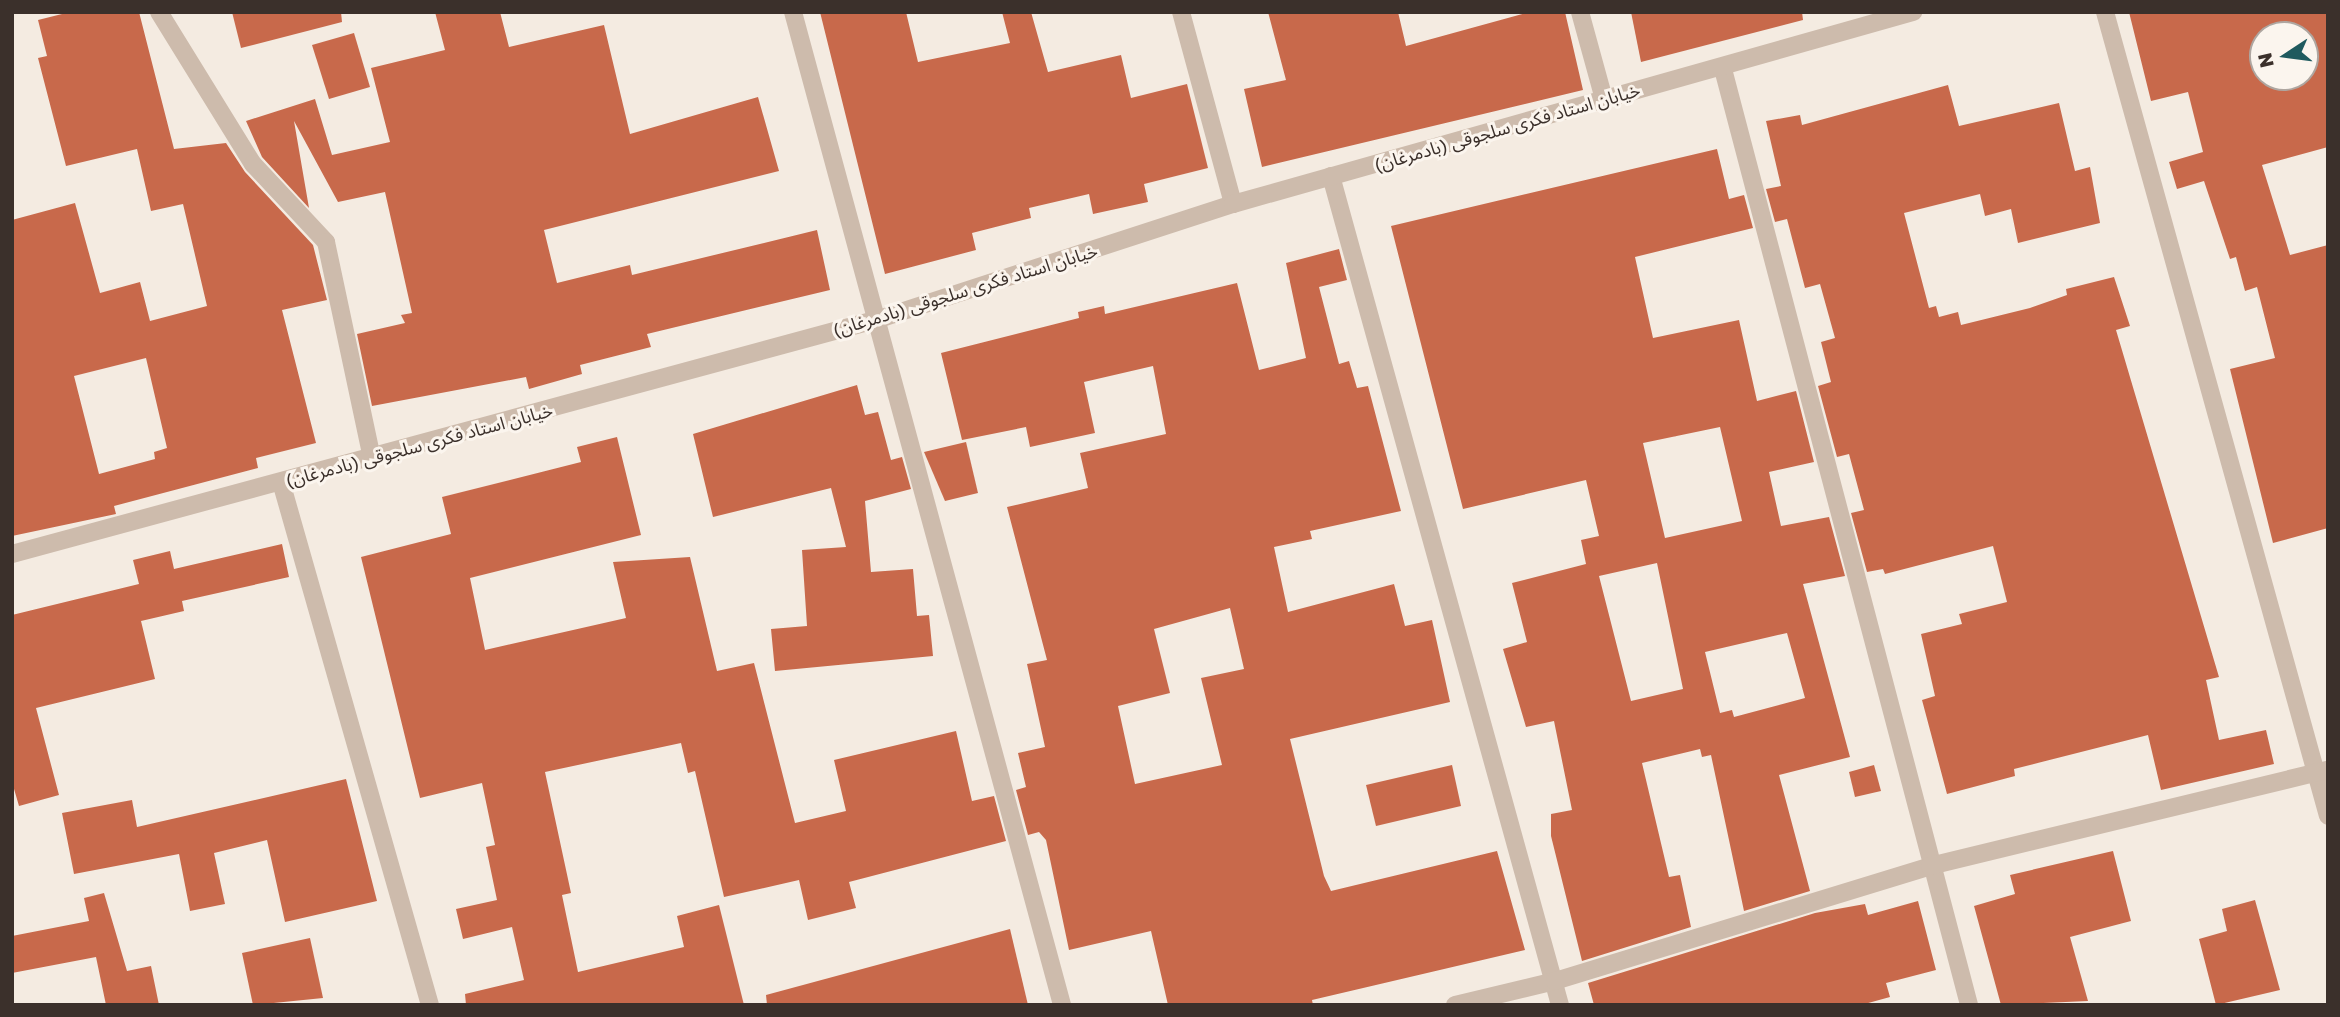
<!DOCTYPE html>
<meta charset="utf-8">
<style>
body{margin:0}
#map{position:relative;width:2340px;height:1017px;overflow:hidden;background:#f4ebe1;font-family:"Golos Text","Noto Sans Arabic",sans-serif}
div>[style]{position:absolute}
.building>*{inset:0;background:#c8694b}
.minor>*{height:18px;margin:-9px;padding:0 9px;transform-origin:9px;border-radius:9px;background:#cdbbac}
span{translate:-50% -50%;white-space:nowrap;text-align:center;line-height:1.15;-webkit-text-stroke:6px #fbf5ee;paint-order:stroke}
.street-label{font-size:18px;color:#3b302b}
.frame{position:absolute;inset:0;border:14px solid #3b302b;pointer-events:none}
.north{position:absolute;left:2249px;top:21px;width:70px;height:70px;box-sizing:border-box;background:#fbf5ee;border:2px solid #aea6a0;border-radius:50%;rotate:257deg;font-size:19px;font-weight:700;line-height:28px;text-align:center;color:#3b302b}
.north::after{content:'';display:block;margin:auto;width:24px;height:32px;background:#1f5a5e;clip-path:polygon(50% 0,100% 100%,50% 72%,0 100%)}
</style>
<div id="map">
<div class="building">
<div style="clip-path:polygon(evenodd,70px 12px,139px 12px,174px 149px,226px 143px,245px 172px,313px 245px,327px 300px,282px 310px,316px 443px,256px 458px,258px 468px,114px 506px,116px 514px,12px 536px,12px 220px,75px 203px,100px 293px,140px 282px,150px 321px,207px 306px,183px 204px,151px 211px,137px 149px,66px 166px,38px 58px,47px 56px,38px 20px,70px 12px,146px 358px,167px 448px,154px 452px,155px 459px,99px 474px,74px 376px,146px 358px)"></div>
<div style="clip-path:polygon(232px 12px,341px 12px,342px 22px,241px 48px)"></div>
<div style="clip-path:polygon(435px 12px,500px 12px,509px 47px,604px 25px,630px 134px,758px 97px,779px 171px,544px 230px,557px 283px,630px 265px,632px 275px,817px 230px,830px 290px,647px 334px,651px 347px,580px 365px,582px 374px,529px 389px,526px 377px,372px 406px,357px 334px,405px 323px,401px 315px,412px 313px,385px 192px,338px 202px,294px 121px,309px 208px,262px 157px,246px 121px,315px 99px,332px 155px,390px 142px,371px 68px,445px 50px)"></div>
<div style="clip-path:polygon(820px 12px,906px 12px,918px 62px,1010px 43px,1002px 12px,1031px 12px,1048px 72px,1121px 55px,1131px 98px,1187px 84px,1208px 168px,1144px 184px,1148px 202px,1093px 214px,1089px 194px,1029px 208px,1031px 218px,972px 233px,976px 250px,885px 274px)"></div>
<div style="clip-path:polygon(1268px 12px,1398px 12px,1406px 46px,1530px 12px,1565px 12px,1583px 90px,1262px 167px,1244px 89px,1286px 80px)"></div>
<div style="clip-path:polygon(1631px 12px,1802px 12px,1803px 20px,1641px 62px)"></div>
<div style="clip-path:polygon(evenodd,2129px 12px,2328px 12px,2328px 147px,2262px 165px,2290px 255px,2328px 245px,2328px 528px,2273px 543px,2230px 369px,2275px 358px,2257px 287px,2245px 291px,2236px 257px,2230px 259px,2204px 181px,2177px 189px,2169px 162px,2203px 152px,2188px 92px,2151px 101px,2129px 12px,2263px 35px,2305px 35px,2305px 77px,2263px 77px,2263px 35px)"></div>
<div style="clip-path:polygon(354px 33px,370px 87px,329px 99px,312px 45px)"></div>
<div style="clip-path:polygon(1948px 85px,1959px 126px,2059px 103px,2075px 171px,2090px 167px,2100px 223px,2018px 243px,2011px 209px,1985px 216px,1980px 194px,1904px 213px,1929px 308px,1936px 306px,1939px 317px,1958px 312px,1961px 325px,2030px 308px,2067px 295px,2066px 289px,2114px 277px,2130px 326px,2116px 330px,2219px 677px,2206px 680px,2219px 740px,2266px 730px,2274px 764px,2161px 790px,2148px 735px,2014px 769px,2015px 776px,1947px 794px,1922px 700px,1935px 696px,1921px 634px,1962px 624px,1959px 614px,2007px 602px,1993px 546px,1885px 574px,1883px 569px,1867px 572px,1851px 513px,1864px 510px,1849px 454px,1837px 457px,1818px 386px,1831px 382px,1821px 342px,1835px 338px,1820px 284px,1805px 288px,1787px 219px,1775px 222px,1766px 189px,1781px 186px,1766px 121px,1800px 115px,1802px 125px)"></div>
<div style="clip-path:polygon(evenodd,1717px 149px,1729px 199px,1744px 195px,1753px 228px,1635px 257px,1653px 338px,1739px 320px,1757px 401px,1796px 391px,1814px 462px,1769px 472px,1781px 526px,1829px 517px,1845px 576px,1803px 584px,1850px 757px,1779px 775px,1810px 891px,1744px 911px,1711px 755px,1702px 757px,1700px 749px,1642px 763px,1669px 877px,1680px 875px,1691px 927px,1582px 961px,1551px 836px,1551px 814px,1572px 810px,1554px 721px,1526px 727px,1503px 649px,1527px 642px,1512px 583px,1586px 564px,1581px 540px,1599px 536px,1586px 480px,1463px 509px,1391px 226px,1717px 149px,1720px 427px,1742px 521px,1665px 538px,1643px 443px,1720px 427px,1717px 149px,1657px 563px,1683px 689px,1631px 701px,1599px 576px,1657px 563px,1717px 149px,1787px 633px,1805px 698px,1734px 717px,1732px 710px,1720px 713px,1705px 652px,1787px 633px)"></div>
<div style="clip-path:polygon(evenodd,1339px 249px,1347px 280px,1319px 287px,1339px 364px,1349px 361px,1357px 388px,1368px 386px,1401px 511px,1310px 531px,1312px 539px,1274px 547px,1288px 612px,1394px 584px,1405px 626px,1432px 620px,1450px 702px,1290px 739px,1324px 876px,1331px 891px,1497px 851px,1525px 950px,1312px 1000px,1313px 1005px,1168px 1005px,1151px 931px,1069px 950px,1046px 840px,1039px 832px,1028px 835px,1016px 790px,1026px 787px,1018px 753px,1045px 747px,1027px 664px,1047px 660px,1007px 507px,1088px 488px,1080px 453px,1166px 434px,1153px 366px,1084px 382px,1095px 433px,1030px 447px,1026px 427px,962px 440px,941px 353px,1079px 318px,1078px 312px,1104px 306px,1105px 314px,1237px 283px,1259px 370px,1306px 358px,1286px 263px,1339px 249px,1230px 608px,1244px 669px,1201px 678px,1222px 765px,1135px 784px,1118px 706px,1170px 693px,1154px 629px,1230px 608px)"></div>
<div style="clip-path:polygon(857px 385px,865px 415px,878px 412px,891px 460px,902px 457px,911px 489px,865px 501px,871px 572px,913px 569px,917px 616px,929px 615px,933px 656px,775px 671px,771px 629px,807px 626px,802px 550px,846px 547px,831px 488px,713px 517px,693px 434px)"></div>
<div style="clip-path:polygon(617px 437px,641px 535px,470px 578px,485px 650px,626px 618px,613px 562px,690px 557px,717px 671px,754px 663px,795px 823px,846px 811px,834px 760px,956px 731px,972px 801px,994px 796px,1006px 841px,849px 882px,856px 908px,808px 920px,799px 880px,724px 897px,695px 771px,688px 773px,681px 743px,545px 772px,571px 893px,562px 895px,578px 972px,684px 947px,677px 916px,719px 905px,744px 1005px,466px 1005px,465px 994px,524px 980px,512px 927px,463px 939px,456px 909px,497px 900px,486px 847px,495px 845px,482px 783px,420px 798px,361px 557px,451px 534px,442px 497px,581px 462px,577px 447px)"></div>
<div style="clip-path:polygon(966px 442px,978px 493px,945px 501px,924px 452px)"></div>
<div style="clip-path:polygon(282px 544px,289px 577px,182px 601px,184px 611px,141px 621px,155px 679px,36px 708px,59px 795px,19px 806px,12px 782px,12px 615px,139px 584px,133px 560px,170px 551px,174px 569px)"></div>
<div style="clip-path:polygon(1452px 765px,1461px 806px,1376px 826px,1366px 785px)"></div>
<div style="clip-path:polygon(1874px 765px,1881px 791px,1855px 797px,1849px 772px)"></div>
<div style="clip-path:polygon(346px 779px,377px 901px,285px 922px,267px 840px,214px 853px,225px 904px,190px 911px,179px 854px,74px 874px,62px 813px,132px 800px,137px 827px)"></div>
<div style="clip-path:polygon(2113px 851px,2131px 921px,2070px 937px,2088px 1001px,2001px 1005px,1974px 906px,2015px 894px,2010px 875px)"></div>
<div style="clip-path:polygon(104px 893px,127px 971px,151px 966px,159px 1005px,106px 1005px,96px 957px,12px 973px,12px 936px,89px 921px,84px 898px)"></div>
<div style="clip-path:polygon(2255px 900px,2280px 990px,2216px 1005px,2199px 939px,2227px 931px,2222px 909px)"></div>
<div style="clip-path:polygon(1918px 901px,1936px 970px,1886px 983px,1890px 997px,1861px 1005px,1594px 1005px,1588px 983px,1815px 913px,1865px 904px,1868px 915px)"></div>
<div style="clip-path:polygon(1010px 929px,1028px 1005px,767px 1005px,766px 995px)"></div>
<div style="clip-path:polygon(310px 938px,323px 998px,253px 1005px,242px 953px)"></div>
</div>
<div class="minor">
<div style="left:159px;top:12px;width:179px;rotate:58.3deg"></div>
<div style="left:253px;top:164px;width:107px;rotate:46.9deg"></div>
<div style="left:326px;top:242px;width:222px;rotate:78deg"></div>
<div style="left:793px;top:12px;width:1029px;rotate:74.84deg"></div>
<div style="left:1181px;top:12px;width:199px;rotate:74.8deg"></div>
<div style="left:1580px;top:12px;width:90px;rotate:74.6deg"></div>
<div style="left:2105px;top:12px;width:834px;rotate:74.5deg"></div>
<div style="left:1723px;top:69px;width:968px;rotate:75.27deg"></div>
<div style="left:1331px;top:176px;width:860px;rotate:74.56deg"></div>
<div style="left:281px;top:482px;width:544px;rotate:74.1deg"></div>
<div style="left:12px;top:554px;width:898px;rotate:-15.17deg"></div>
<div style="left:879px;top:319px;width:372px;rotate:-18deg"></div>
<div style="left:1233px;top:204px;width:707px;rotate:-15.77deg"></div>
<div style="left:1455px;top:1005px;width:103px;rotate:-13.5deg"></div>
<div style="left:1555px;top:981px;width:392px;rotate:-17deg"></div>
<div style="left:1930px;top:866px;width:409px;rotate:-13.6deg"></div>
</div>
<div class="street-label">
<span style="left:1507px;top:127px;rotate:-16deg">خیابان استاد فکری سلجوقی (بادمرغان)</span>
<span style="left:965px;top:290px;rotate:-17deg">خیابان استاد فکری سلجوقی (بادمرغان)</span>
<span style="left:419px;top:445px;rotate:-15deg">خیابان استاد فکری سلجوقی (بادمرغان)</span>
</div>
<div class="frame"></div>
<div class="north">N</div>
</div>
